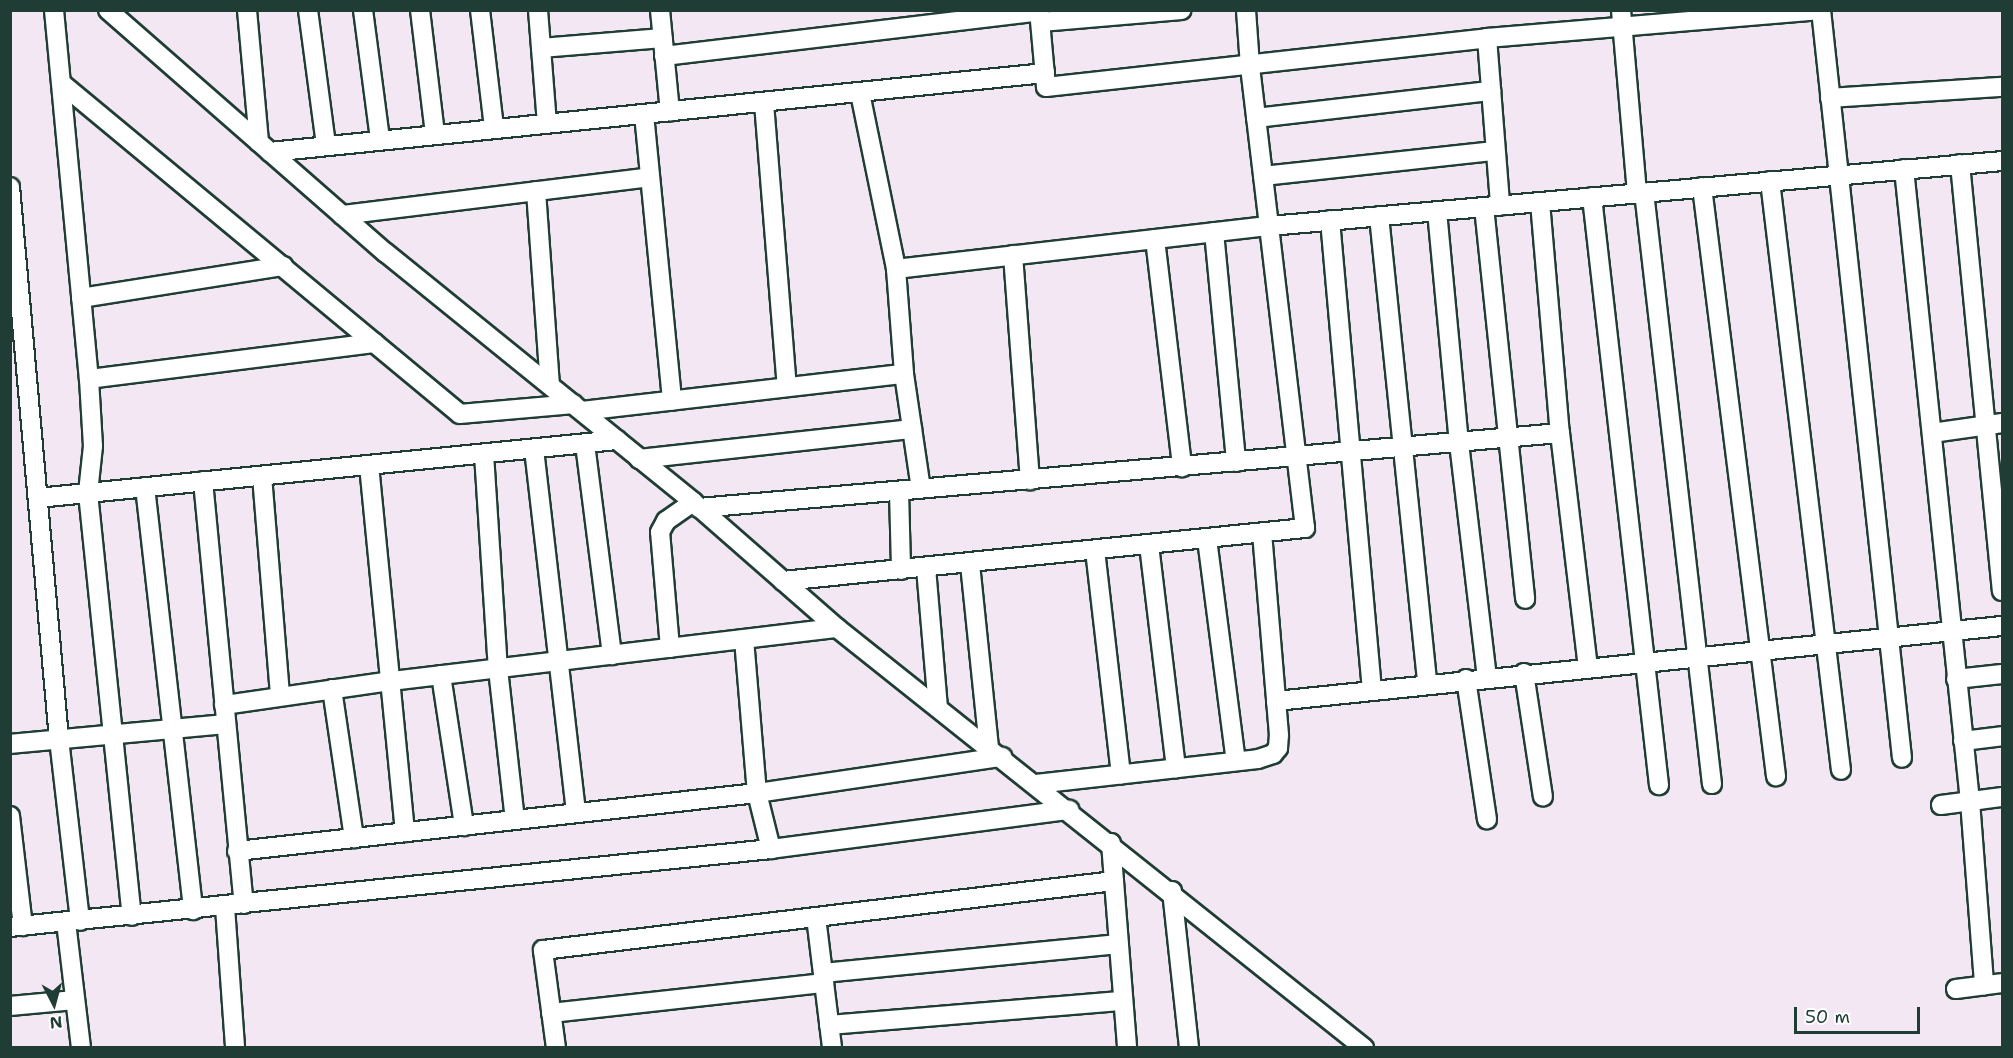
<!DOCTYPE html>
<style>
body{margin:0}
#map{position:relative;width:2013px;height:1058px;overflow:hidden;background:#f2e7f3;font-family:"Shantell Sans",sans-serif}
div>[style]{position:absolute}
.roads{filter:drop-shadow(2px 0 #1f3d34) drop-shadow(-2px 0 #1f3d34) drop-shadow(0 2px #1f3d34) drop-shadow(0 -2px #1f3d34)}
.minor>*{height:18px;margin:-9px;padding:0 9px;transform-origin:9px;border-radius:9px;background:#fff}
span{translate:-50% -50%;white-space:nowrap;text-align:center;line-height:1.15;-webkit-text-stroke:4.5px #fff;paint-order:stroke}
.frame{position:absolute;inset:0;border:12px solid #1f3d34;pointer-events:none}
.north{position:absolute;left:24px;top:974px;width:60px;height:60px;-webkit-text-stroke:4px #fff;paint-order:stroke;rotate:174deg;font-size:16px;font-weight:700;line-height:24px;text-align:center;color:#1f3d34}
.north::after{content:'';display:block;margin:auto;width:21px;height:27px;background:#1f3d34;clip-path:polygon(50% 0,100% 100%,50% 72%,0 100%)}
.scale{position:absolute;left:1794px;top:1007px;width:126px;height:27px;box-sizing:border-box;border:3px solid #1f3d34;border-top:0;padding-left:8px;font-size:18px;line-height:21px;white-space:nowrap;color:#1f3d34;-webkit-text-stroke:4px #fff;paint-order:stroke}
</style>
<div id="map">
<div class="roads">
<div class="minor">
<div style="left:54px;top:10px;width:371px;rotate:84.6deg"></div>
<div style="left:89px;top:379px;width:288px;rotate:-7.2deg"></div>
<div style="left:108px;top:10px;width:369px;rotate:41.2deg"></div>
<div style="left:386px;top:253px;width:395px;rotate:39deg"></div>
<div style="left:693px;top:502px;width:191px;rotate:41.2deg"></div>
<div style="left:837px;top:628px;width:674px;rotate:38.55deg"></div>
<div style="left:247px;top:10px;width:133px;rotate:84.8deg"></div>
<div style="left:308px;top:10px;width:136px;rotate:82.4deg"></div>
<div style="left:363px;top:10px;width:130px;rotate:82.5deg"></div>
<div style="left:420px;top:10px;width:125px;rotate:83.1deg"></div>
<div style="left:480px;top:10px;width:119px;rotate:83.2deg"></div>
<div style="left:538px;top:10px;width:114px;rotate:85.5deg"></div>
<div style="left:660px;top:10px;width:102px;rotate:84.4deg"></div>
<div style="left:1039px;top:10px;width:77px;rotate:84.8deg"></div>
<div style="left:1046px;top:87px;width:444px;rotate:-6.3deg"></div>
<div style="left:1487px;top:38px;width:335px;rotate:-4.8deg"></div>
<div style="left:1821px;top:10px;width:752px;rotate:83.82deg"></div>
<div style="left:1621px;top:10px;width:184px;rotate:85deg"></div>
<div style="left:1041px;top:22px;width:141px;rotate:-4.9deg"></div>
<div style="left:1487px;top:38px;width:168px;rotate:85.5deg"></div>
<div style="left:541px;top:48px;width:122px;rotate:-4.7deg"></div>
<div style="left:664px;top:56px;width:378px;rotate:-6.8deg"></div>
<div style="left:61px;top:83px;width:518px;rotate:39.68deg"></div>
<div style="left:460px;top:414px;width:114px;rotate:-5deg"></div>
<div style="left:860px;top:93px;width:180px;rotate:78.4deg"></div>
<div style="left:896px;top:269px;width:105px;rotate:85.6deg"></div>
<div style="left:904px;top:374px;width:116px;rotate:81.6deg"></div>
<div style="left:1830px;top:98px;width:172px;rotate:-3.7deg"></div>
<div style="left:764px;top:103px;width:285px;rotate:85.4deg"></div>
<div style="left:644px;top:114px;width:288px;rotate:84.4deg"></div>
<div style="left:1256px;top:118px;width:237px;rotate:-6.6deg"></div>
<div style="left:270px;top:152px;width:779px;rotate:-5.82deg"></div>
<div style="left:1960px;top:164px;width:429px;rotate:84.4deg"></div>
<div style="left:1904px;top:169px;width:635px;rotate:84.04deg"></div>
<div style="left:1970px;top:801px;width:185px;rotate:85.6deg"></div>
<div style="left:1263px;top:176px;width:233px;rotate:-6.2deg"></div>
<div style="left:1770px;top:181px;width:593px;rotate:83.13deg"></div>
<div style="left:10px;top:187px;width:554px;rotate:84.93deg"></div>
<div style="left:59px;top:739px;width:183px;rotate:83.4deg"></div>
<div style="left:1702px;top:187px;width:594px;rotate:82.84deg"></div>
<div style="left:536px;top:191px;width:194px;rotate:85.9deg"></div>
<div style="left:1644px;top:192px;width:596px;rotate:83.45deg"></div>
<div style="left:1592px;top:197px;width:592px;rotate:83.5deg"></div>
<div style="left:1540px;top:202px;width:232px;rotate:85.1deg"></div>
<div style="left:1560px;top:433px;width:236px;rotate:83.2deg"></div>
<div style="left:1484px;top:207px;width:394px;rotate:84deg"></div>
<div style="left:1437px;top:211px;width:233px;rotate:84.6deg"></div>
<div style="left:1459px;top:443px;width:236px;rotate:83.2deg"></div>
<div style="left:342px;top:215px;width:310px;rotate:-7deg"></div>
<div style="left:1379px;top:216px;width:469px;rotate:84.1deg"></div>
<div style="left:1330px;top:220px;width:472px;rotate:84.9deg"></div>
<div style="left:1214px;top:232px;width:231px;rotate:84.5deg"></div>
<div style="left:1155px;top:239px;width:230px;rotate:83.2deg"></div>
<div style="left:1013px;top:255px;width:226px;rotate:85.7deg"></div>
<div style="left:896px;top:269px;width:376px;rotate:-6.6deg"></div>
<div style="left:1270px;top:226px;width:735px;rotate:-5.07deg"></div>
<div style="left:81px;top:298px;width:205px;rotate:-9deg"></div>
<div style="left:89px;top:379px;width:67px;rotate:86.6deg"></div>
<div style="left:93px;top:446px;width:47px;rotate:96.1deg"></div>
<div style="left:88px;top:493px;width:425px;rotate:84.1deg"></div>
<div style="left:582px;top:411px;width:324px;rotate:-6.6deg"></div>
<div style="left:1932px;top:433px;width:71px;rotate:-8.1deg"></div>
<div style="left:585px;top:444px;width:213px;rotate:82.7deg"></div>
<div style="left:534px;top:449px;width:366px;rotate:83.4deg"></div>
<div style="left:484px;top:454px;width:215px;rotate:86.3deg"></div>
<div style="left:498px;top:669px;width:152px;rotate:83.6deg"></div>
<div style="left:639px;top:459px;width:275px;rotate:-6.3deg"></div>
<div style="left:369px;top:465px;width:369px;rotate:84.4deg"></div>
<div style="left:262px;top:476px;width:221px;rotate:85.3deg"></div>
<div style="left:203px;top:481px;width:425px;rotate:84.5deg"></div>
<div style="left:145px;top:487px;width:426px;rotate:83.5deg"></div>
<div style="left:899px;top:491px;width:79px;rotate:88.5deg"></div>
<div style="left:38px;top:498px;width:582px;rotate:-5.72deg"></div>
<div style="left:699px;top:508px;width:864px;rotate:-4.98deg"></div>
<div style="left:1207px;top:539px;width:224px;rotate:82.6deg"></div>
<div style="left:1149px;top:545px;width:225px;rotate:83.1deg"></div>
<div style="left:1095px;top:550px;width:226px;rotate:83.4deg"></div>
<div style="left:970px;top:564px;width:184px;rotate:84.1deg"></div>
<div style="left:926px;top:568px;width:140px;rotate:85.1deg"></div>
<div style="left:783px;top:581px;width:525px;rotate:-5.8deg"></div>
<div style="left:1305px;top:528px;width:465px;rotate:-96.8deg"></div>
<div style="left:1250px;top:66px;width:56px;rotate:-94.1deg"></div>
<div style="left:744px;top:639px;width:155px;rotate:85.2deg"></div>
<div style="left:757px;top:793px;width:58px;rotate:76deg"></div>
<div style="left:670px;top:648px;width:116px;rotate:-94.9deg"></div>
<div style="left:660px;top:532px;width:13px;rotate:-61deg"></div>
<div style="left:666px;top:521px;width:33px;rotate:-35deg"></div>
<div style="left:1524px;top:673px;width:125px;rotate:81.3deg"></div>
<div style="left:441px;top:675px;width:153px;rotate:81.3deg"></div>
<div style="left:1466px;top:679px;width:142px;rotate:81.5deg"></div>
<div style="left:1956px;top:679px;width:46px;rotate:-6.2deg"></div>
<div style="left:332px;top:689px;width:151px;rotate:81.6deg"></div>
<div style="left:1276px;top:701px;width:730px;rotate:-5.9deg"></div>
<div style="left:224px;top:705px;width:169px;rotate:-8.2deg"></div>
<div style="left:391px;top:681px;width:449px;rotate:-6.8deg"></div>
<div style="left:1963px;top:741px;width:39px;rotate:-7deg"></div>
<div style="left:10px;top:744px;width:216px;rotate:-5.3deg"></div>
<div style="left:1036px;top:784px;width:223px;rotate:-6.4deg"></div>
<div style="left:1258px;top:759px;width:16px;rotate:-18deg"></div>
<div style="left:1273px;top:754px;width:8px;rotate:-50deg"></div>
<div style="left:1278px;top:748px;width:13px;rotate:-86deg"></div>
<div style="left:1279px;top:735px;width:203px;rotate:-94.8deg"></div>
<div style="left:1941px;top:805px;width:62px;rotate:-7.5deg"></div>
<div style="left:10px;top:816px;width:111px;rotate:83.3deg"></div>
<div style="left:1111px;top:843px;width:206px;rotate:85.5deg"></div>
<div style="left:237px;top:851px;width:523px;rotate:-6.36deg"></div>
<div style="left:757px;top:793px;width:248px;rotate:-8.4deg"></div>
<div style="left:1172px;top:891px;width:158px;rotate:83.8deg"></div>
<div style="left:225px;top:907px;width:141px;rotate:85.9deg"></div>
<div style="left:816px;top:917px;width:132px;rotate:83deg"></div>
<div style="left:66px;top:922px;width:127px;rotate:83.2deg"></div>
<div style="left:10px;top:927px;width:765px;rotate:-5.85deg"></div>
<div style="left:771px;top:849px;width:301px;rotate:-7.5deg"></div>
<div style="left:823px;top:973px;width:297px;rotate:-5.6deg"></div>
<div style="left:1956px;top:989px;width:46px;rotate:-7.4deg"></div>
<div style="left:10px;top:1006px;width:65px;rotate:-5.3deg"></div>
<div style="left:551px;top:1013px;width:275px;rotate:-6.3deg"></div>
<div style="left:829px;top:1025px;width:295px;rotate:-4.7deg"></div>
<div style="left:556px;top:1048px;width:99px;rotate:-97.6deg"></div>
<div style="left:543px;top:950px;width:575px;rotate:-6.89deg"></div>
</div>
</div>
<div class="frame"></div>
<div class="north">N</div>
<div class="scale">50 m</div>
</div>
